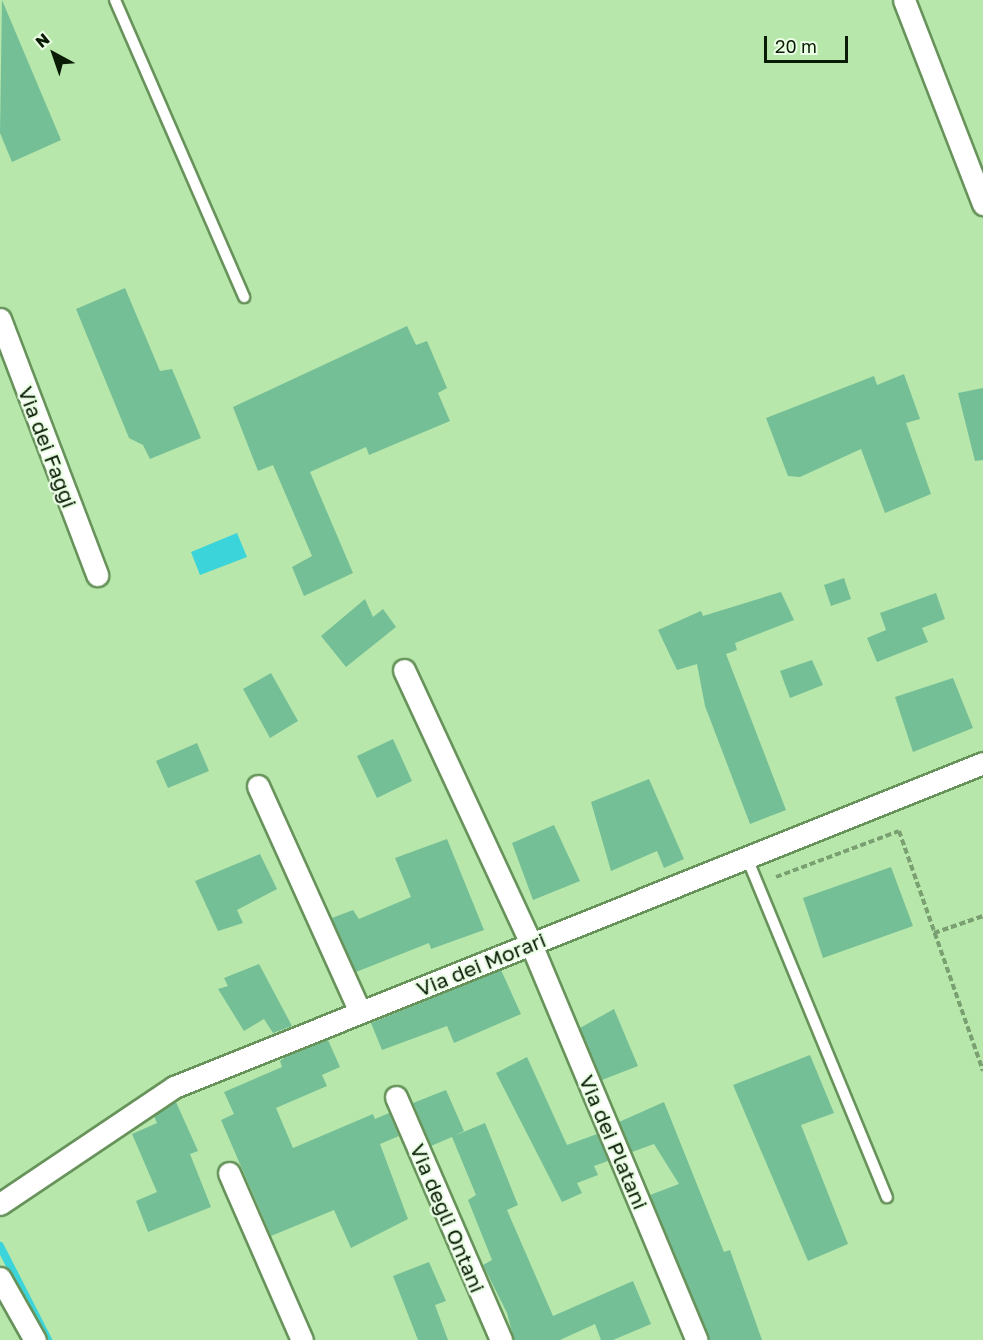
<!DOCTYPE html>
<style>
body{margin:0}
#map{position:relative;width:983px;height:1340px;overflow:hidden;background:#b7e7ab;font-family:"Golos Text",sans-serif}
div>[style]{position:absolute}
.water>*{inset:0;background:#3ad4da}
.stream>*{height:8px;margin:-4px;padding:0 4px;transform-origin:4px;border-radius:4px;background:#3ad4da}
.building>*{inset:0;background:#75bf97}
.path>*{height:4px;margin-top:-2px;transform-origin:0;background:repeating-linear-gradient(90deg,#7a9f71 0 6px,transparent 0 9px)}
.roads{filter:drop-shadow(2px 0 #67935b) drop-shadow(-2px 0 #67935b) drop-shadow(0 2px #67935b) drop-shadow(0 -2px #67935b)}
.service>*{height:10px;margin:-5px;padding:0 5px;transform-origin:5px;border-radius:5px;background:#fff}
.minor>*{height:21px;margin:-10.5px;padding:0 10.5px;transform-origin:10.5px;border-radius:10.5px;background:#fff}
span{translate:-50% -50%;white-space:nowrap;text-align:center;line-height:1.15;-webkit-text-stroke:4.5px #ebffe6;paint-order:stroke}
.street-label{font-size:21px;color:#0b1c06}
.north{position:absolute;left:24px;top:24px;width:60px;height:60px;-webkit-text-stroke:4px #ebffe6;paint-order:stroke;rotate:320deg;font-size:16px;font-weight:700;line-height:24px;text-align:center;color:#0b1c06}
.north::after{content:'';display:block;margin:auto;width:21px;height:27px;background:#0b1c06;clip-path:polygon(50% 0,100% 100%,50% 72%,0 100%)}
.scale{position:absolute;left:764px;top:36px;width:84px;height:27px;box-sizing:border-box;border:3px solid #0b1c06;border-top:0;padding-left:8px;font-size:18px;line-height:21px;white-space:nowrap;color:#0b1c06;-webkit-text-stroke:4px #ebffe6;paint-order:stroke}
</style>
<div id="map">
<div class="water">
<div style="clip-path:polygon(237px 533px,247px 557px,200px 575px,191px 552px)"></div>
</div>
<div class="stream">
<div style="left:0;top:1246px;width:106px;rotate:62.9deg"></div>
</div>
<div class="building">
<div style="clip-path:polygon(2px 0,61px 140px,12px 162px,0 133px)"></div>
<div style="clip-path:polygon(125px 288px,160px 371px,172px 369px,201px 438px,150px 459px,143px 445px,129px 438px,76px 309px)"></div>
<div style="clip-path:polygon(407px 326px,416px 345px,427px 341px,447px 388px,438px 393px,450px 421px,369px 455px,366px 447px,310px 472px,353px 573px,304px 596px,292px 567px,312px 556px,273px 465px,258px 471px,233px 407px)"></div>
<div style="clip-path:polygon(904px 374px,920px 419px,906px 423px,931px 494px,885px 513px,861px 449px,800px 477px,788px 476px,766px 418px,874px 376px,877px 385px)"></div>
<div style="clip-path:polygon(983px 388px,983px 460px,975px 461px,958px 393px)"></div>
<div style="clip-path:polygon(844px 578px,851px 599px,831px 606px,824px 585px)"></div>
<div style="clip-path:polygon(781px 592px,794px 620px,735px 643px,737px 650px,726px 654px,786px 810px,750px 824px,705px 706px,697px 664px,677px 670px,658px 630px,701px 611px,703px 616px)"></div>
<div style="clip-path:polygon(936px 593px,945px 619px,922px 628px,928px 642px,877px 662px,867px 638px,886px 630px,880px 613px)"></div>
<div style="clip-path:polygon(365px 599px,373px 617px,383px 609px,396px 627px,346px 667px,321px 636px)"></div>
<div style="clip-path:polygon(812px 660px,823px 685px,790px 698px,780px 671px)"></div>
<div style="clip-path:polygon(271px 673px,298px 721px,270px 738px,243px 689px)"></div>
<div style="clip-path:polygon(953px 678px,973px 728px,913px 752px,895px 697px)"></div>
<div style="clip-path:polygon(393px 739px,412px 781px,377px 798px,357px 756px)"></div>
<div style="clip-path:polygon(197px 743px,209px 771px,168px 788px,156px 761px)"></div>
<div style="clip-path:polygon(649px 779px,684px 859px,664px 868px,657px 851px,611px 871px,591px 802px)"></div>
<div style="clip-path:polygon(554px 825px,580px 881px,533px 900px,512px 843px)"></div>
<div style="clip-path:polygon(447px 839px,484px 930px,431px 949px,429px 943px,356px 972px,332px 918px,353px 910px,359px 919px,411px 897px,395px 858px)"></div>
<div style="clip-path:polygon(260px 854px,277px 889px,237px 910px,243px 923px,218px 931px,195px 881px)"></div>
<div style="clip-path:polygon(891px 867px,913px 926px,823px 958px,803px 898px)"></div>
<div style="clip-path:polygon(259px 964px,292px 1026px,273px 1033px,264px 1019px,244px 1031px,218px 989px,228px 986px,224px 978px)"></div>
<div style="clip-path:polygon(501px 970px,521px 1014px,454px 1043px,447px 1026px,382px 1050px,371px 1023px)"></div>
<div style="clip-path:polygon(614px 1009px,638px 1066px,602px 1080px,580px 1028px)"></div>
<div style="clip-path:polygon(328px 1040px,340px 1067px,322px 1075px,327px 1086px,276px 1108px,293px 1148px,373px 1114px,375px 1119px,389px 1113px,399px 1136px,380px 1144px,408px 1219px,351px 1248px,334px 1210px,271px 1236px,221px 1120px,234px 1114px,224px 1092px,282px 1067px,280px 1061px,288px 1055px)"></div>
<div style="clip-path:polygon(810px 1055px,834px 1113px,801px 1125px,848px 1244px,808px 1261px,733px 1085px)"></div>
<div style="clip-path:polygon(527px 1057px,567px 1145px,597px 1134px,608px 1161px,594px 1166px,598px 1175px,577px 1183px,582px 1193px,562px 1202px,496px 1073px)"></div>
<div style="clip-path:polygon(446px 1090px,464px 1131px,454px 1136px,485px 1123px,518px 1205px,507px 1210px,553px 1316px,633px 1281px,651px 1324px,613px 1340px,601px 1340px,595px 1324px,560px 1340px,514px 1340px,507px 1313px,483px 1265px,492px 1260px,468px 1200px,476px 1195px,452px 1137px,431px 1146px,413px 1103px)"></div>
<div style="clip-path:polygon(176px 1102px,198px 1151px,190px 1154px,211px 1207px,148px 1232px,136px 1201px,157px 1192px,132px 1134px,157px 1123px,154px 1116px)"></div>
<div style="clip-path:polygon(664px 1102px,724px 1252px,730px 1250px,762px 1340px,710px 1340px,650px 1195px,679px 1184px,654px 1144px,632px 1152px,619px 1122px)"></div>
<div style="clip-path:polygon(429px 1262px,446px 1301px,435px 1305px,448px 1340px,418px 1340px,393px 1276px)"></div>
</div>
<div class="path">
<div style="left:776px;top:877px;width:131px;rotate:-20.5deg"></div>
<div style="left:899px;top:831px;width:254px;rotate:70.7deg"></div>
<div style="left:934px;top:933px;width:52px;rotate:-19.1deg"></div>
</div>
<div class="roads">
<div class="service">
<div style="left:115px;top:0;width:324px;rotate:66.5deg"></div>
<div style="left:747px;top:858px;width:367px;rotate:67.6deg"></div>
</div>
<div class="minor">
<div style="left:904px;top:0;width:219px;rotate:68.8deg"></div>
<div style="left:0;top:319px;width:274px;rotate:69.2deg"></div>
<div style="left:404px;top:670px;width:302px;rotate:65.1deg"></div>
<div style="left:531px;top:944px;width:429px;rotate:67.3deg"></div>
<div style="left:258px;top:786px;width:248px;rotate:65.7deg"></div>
<div style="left:396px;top:1097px;width:265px;rotate:66.6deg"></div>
<div style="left:229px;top:1173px;width:182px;rotate:66.4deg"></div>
<div style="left:0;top:1204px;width:210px;rotate:-33.9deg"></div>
<div style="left:174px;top:1087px;width:871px;rotate:-21.83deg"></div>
<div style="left:0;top:1278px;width:71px;rotate:60.6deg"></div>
</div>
</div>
<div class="street-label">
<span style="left:48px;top:447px;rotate:69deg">Via dei Faggi</span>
<span style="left:481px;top:964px;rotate:-22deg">Via dei Morari</span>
<span style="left:614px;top:1142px;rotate:67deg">Via dei Platani</span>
<span style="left:448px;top:1218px;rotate:67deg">Via degli Ontani</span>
</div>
<div class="north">N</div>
<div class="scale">20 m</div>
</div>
